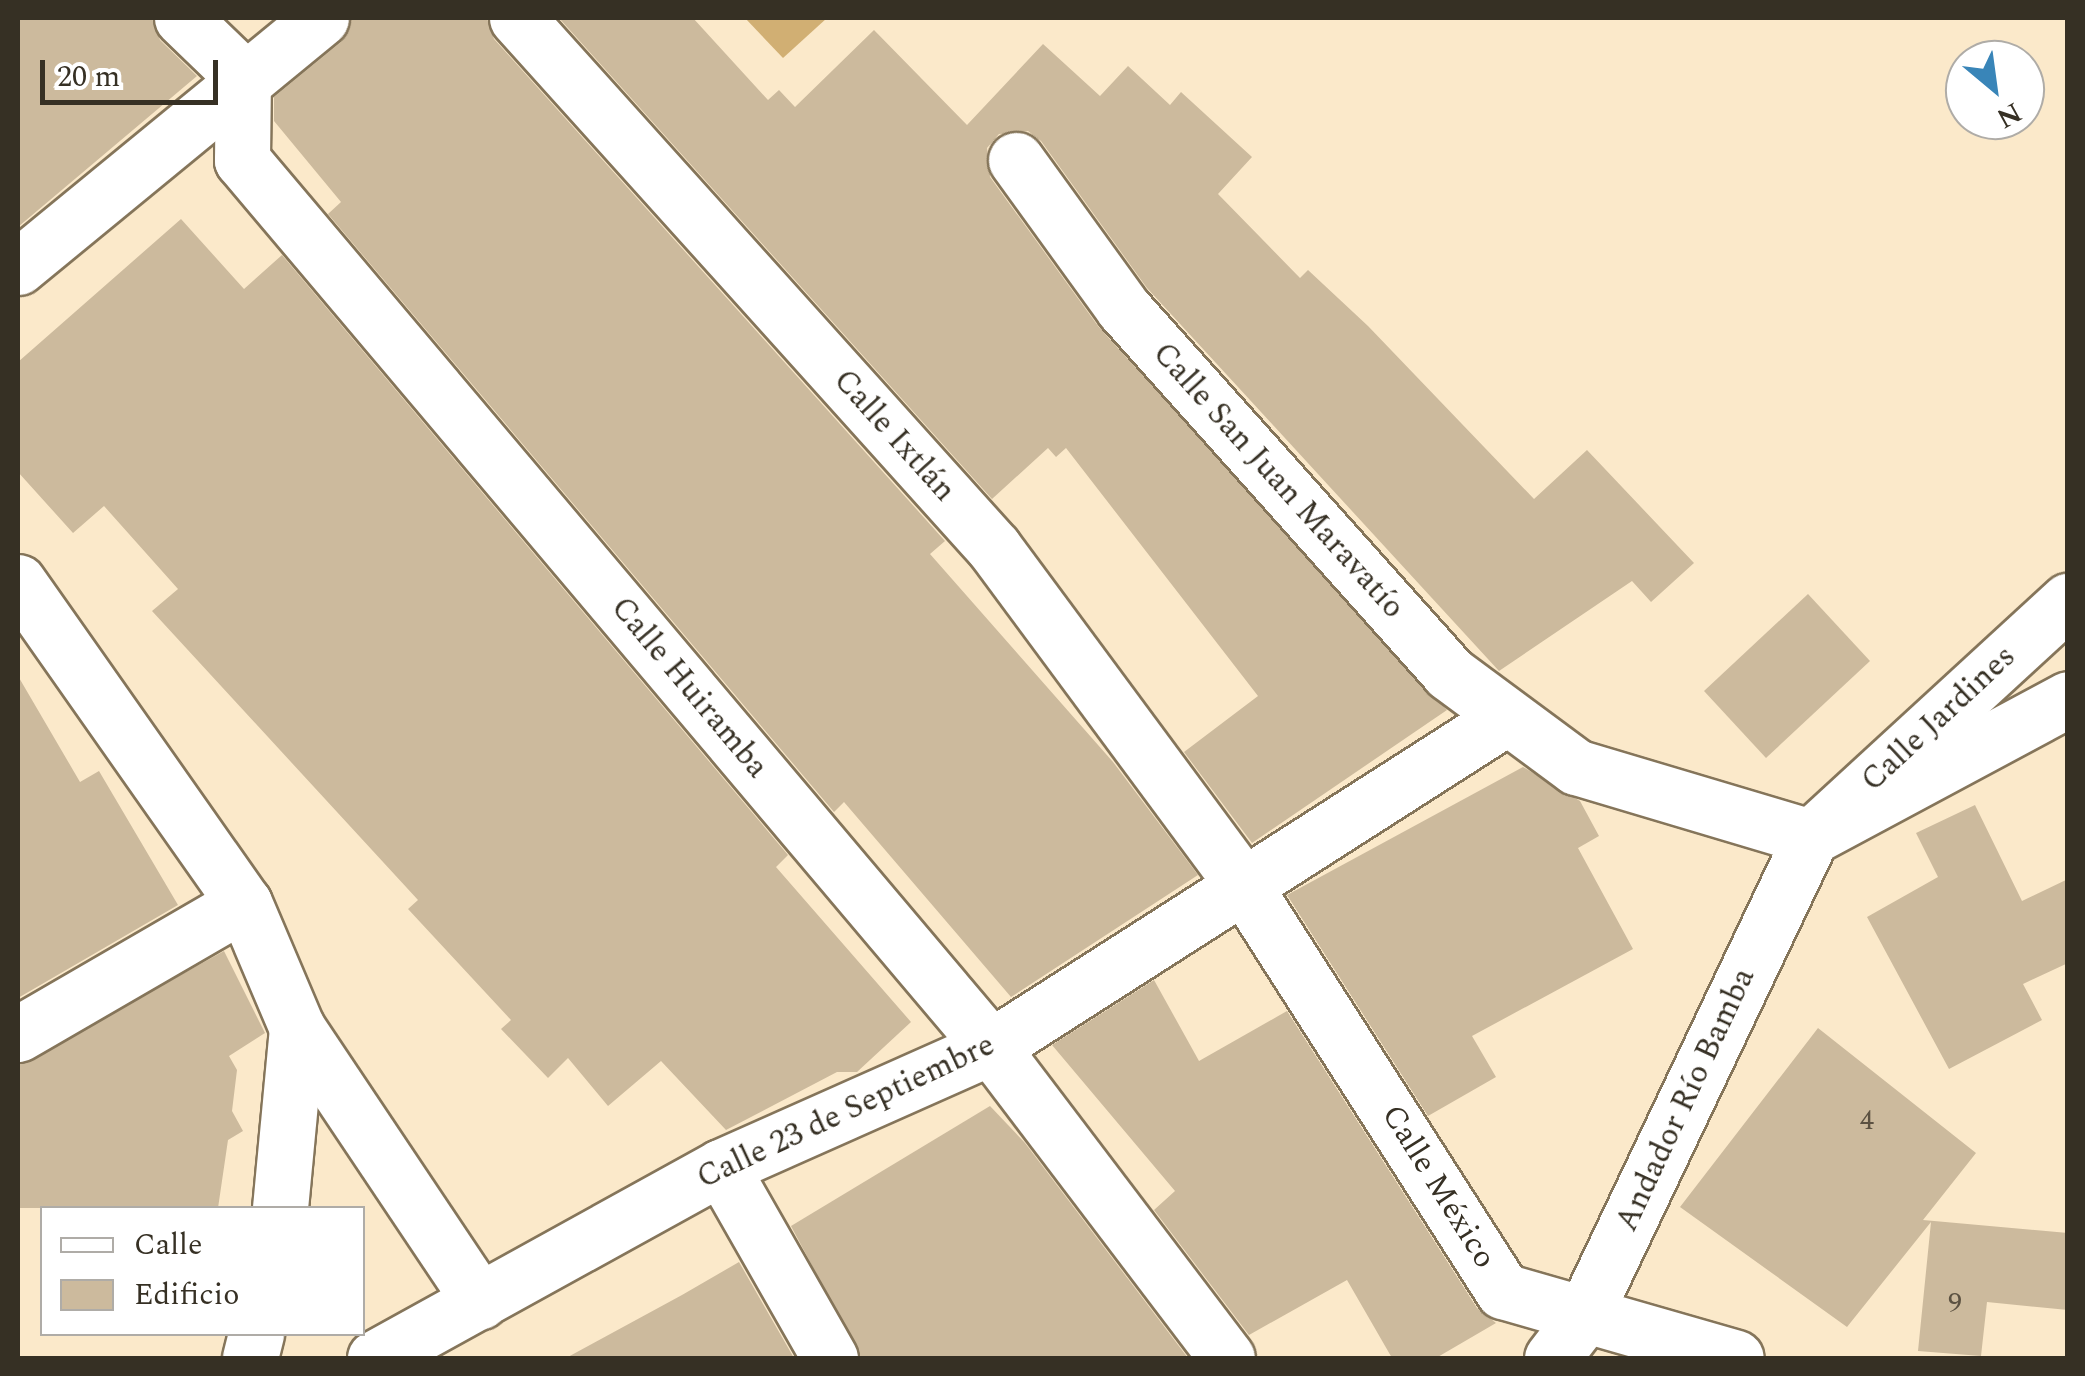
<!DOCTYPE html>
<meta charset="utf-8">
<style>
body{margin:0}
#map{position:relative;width:2085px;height:1376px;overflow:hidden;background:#fbe9ca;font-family:Spectral,serif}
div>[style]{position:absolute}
.forest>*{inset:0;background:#d1af73}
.building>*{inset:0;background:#ccba9d}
.roads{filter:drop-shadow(2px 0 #85755a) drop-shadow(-2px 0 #85755a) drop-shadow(0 2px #85755a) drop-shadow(0 -2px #85755a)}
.minor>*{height:55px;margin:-27.5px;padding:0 27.5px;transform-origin:27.5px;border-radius:27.5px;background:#fff}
.tertiary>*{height:55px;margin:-27.5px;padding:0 27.5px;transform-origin:27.5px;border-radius:27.5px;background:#fff}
span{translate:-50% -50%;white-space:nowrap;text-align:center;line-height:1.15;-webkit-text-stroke:9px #fff;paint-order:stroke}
.number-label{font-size:28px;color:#5c5242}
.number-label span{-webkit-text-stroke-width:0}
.street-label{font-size:32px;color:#363024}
.frame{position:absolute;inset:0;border:20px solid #363024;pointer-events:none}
.legend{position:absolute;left:40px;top:1206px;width:325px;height:130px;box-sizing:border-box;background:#fff;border:2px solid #afaca7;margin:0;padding:12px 18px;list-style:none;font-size:30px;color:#363024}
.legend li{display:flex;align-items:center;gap:20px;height:50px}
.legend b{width:50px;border:2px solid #afaca7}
.north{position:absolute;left:1945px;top:40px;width:100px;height:100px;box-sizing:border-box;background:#fff;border:2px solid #afaca7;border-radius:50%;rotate:151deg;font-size:28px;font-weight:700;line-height:40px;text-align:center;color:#363024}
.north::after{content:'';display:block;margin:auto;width:35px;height:45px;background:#3985b8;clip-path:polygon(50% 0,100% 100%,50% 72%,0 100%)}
.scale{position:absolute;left:40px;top:60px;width:178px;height:45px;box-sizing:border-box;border:5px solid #363024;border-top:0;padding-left:12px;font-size:30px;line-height:35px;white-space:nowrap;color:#363024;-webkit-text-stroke:8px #fff;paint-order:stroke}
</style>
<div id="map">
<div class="forest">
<div style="clip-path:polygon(745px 18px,827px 18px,783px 58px)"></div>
</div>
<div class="building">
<div style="clip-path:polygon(18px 18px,152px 18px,160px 40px,197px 76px,18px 227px)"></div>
<div style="clip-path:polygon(352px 18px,487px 18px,494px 39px,945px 541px,930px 554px,1113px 762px,1198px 875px,1011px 997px,844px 802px,834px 812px,328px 214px,341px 202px,274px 121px,274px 97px,341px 42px)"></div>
<div style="clip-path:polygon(559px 18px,693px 18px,768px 100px,779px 90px,795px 107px,874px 30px,967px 125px,1043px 44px,1100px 96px,1128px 66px,1170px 105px,1181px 92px,1252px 157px,1218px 194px,1300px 278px,1308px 270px,1368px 326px,1534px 499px,1587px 450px,1694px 563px,1651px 602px,1632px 581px,1499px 671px,1147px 288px,1041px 141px,1028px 131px,999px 134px,987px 148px,990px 177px,1098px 326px,1447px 710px,1252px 843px,1184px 752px,1258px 696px,1066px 448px,1056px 457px,1048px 448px,992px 499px)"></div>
<div style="clip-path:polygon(181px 219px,244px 289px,282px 255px,788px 855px,776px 867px,911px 1022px,857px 1072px,837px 1072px,726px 1130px,661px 1061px,608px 1106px,568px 1058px,548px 1078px,501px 1029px,511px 1020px,408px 909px,418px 900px,152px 611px,178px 589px,104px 506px,73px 533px,18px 472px,18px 362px)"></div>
<div style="clip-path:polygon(1808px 594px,1870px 661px,1766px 758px,1704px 691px)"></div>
<div style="clip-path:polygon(18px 676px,80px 782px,99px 771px,178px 905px,18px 998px)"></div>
<div style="clip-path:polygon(1523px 767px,1580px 801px,1599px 836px,1578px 848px,1633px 949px,1472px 1036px,1496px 1077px,1428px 1116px,1287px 895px)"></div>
<div style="clip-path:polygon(1975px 805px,2022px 901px,2068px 879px,2068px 963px,2023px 984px,2042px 1020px,1949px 1069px,1867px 917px,1938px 877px,1916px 833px)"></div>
<div style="clip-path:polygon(224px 951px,265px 1033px,229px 1056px,237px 1070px,232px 1111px,243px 1131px,228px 1140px,218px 1208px,18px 1208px,18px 1065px)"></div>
<div style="clip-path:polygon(1154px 980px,1199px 1061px,1287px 1011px,1477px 1308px,1496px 1323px,1436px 1358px,1392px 1358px,1347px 1280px,1249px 1335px,1154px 1210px,1175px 1191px,1052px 1045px)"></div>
<div style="clip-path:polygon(1818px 1028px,1976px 1153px,1923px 1220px,2068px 1233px,2068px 1310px,1987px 1302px,1981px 1356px,1918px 1351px,1931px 1222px,1847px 1327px,1680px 1207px)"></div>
<div style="clip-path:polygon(990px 1106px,1025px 1143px,1188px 1358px,861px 1358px,791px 1226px)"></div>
<div style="clip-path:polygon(739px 1262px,794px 1358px,566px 1358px,682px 1295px)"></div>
</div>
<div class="roads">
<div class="minor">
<div style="left:182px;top:18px;width:85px;rotate:44deg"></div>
<div style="left:243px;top:77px;width:83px;rotate:90.7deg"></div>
<div style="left:242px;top:160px;width:1161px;rotate:49.82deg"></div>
<div style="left:991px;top:1047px;width:390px;rotate:52.8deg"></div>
<div style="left:517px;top:18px;width:713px;rotate:48.01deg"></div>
<div style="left:994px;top:548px;width:413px;rotate:53.5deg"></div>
<div style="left:1240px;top:880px;width:488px;rotate:57.4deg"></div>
<div style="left:1503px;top:1291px;width:242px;rotate:16deg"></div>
<div style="left:1016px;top:160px;width:183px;rotate:54.1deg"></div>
<div style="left:1123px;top:308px;width:489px;rotate:48.2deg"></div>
<div style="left:1449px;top:673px;width:158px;rotate:36.5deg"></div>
<div style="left:1576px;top:767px;width:245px;rotate:16.6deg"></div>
<div style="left:1811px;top:837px;width:292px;rotate:-28.2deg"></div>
<div style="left:18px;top:267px;width:392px;rotate:-39.4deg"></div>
<div style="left:297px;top:1028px;width:329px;rotate:56.2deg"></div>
<div style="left:18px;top:1034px;width:261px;rotate:-30.1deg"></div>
<div style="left:721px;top:1167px;width:220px;rotate:60.3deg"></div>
<div style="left:375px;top:1358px;width:395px;rotate:-28.9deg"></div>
<div style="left:721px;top:1167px;width:295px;rotate:-24deg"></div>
<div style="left:991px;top:1047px;width:612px;rotate:-32.6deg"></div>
<div style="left:1552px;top:1358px;width:49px;rotate:-52.4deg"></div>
<div style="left:1582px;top:1319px;width:534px;rotate:-64.59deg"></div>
<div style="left:1811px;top:837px;width:349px;rotate:-42.6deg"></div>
</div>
<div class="tertiary">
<div style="left:18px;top:582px;width:393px;rotate:54.9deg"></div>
<div style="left:244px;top:903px;width:136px;rotate:67deg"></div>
<div style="left:297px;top:1028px;width:181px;rotate:95.4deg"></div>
<div style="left:250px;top:1358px;width:25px;rotate:-76deg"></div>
</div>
</div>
<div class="number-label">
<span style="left:1867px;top:1121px">4</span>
<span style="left:1955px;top:1304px">9</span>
</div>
<div class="street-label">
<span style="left:894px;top:436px;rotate:48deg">Calle Ixtlán</span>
<span style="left:1278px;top:481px;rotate:48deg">Calle San Juan Maravatío</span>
<span style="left:689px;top:688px;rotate:50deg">Calle Huiramba</span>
<span style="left:1939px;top:719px;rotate:-43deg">Calle Jardines</span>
<span style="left:1686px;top:1100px;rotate:-65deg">Andador Río Bamba</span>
<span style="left:846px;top:1112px;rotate:-25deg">Calle 23 de Septiembre</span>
<span style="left:1438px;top:1187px;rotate:58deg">Calle México</span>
</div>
<div class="frame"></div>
<ul class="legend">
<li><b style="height:12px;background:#fff"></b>Calle</li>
<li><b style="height:28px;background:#ccba9d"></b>Edificio</li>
</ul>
<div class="north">N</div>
<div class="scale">20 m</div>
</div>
